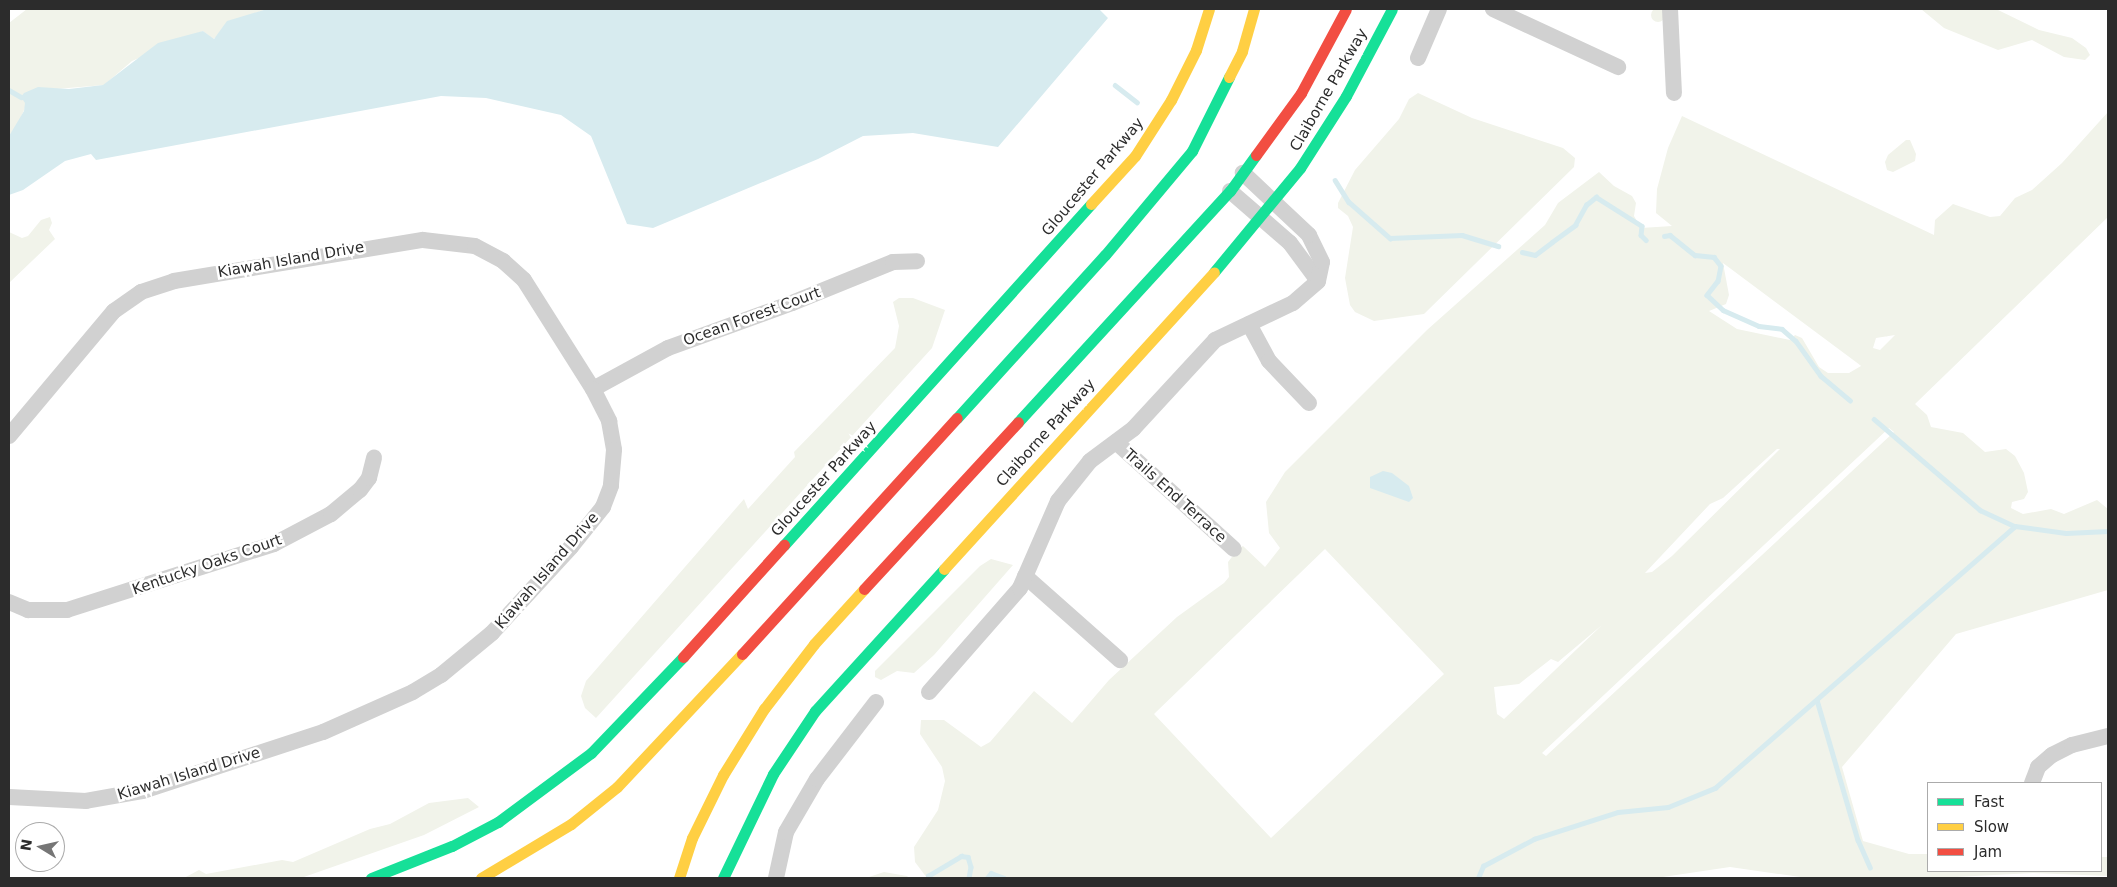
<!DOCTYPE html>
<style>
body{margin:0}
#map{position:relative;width:2117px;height:887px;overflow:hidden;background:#fff;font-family:"DejaVu Sans",sans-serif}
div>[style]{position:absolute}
.green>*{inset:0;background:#f1f3ea}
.round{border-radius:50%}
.water>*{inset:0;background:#d7ebef}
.stream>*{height:4.5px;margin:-2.25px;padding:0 2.25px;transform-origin:2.25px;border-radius:2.25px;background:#d7ebef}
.street>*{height:16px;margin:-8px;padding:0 8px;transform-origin:8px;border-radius:8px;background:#d1d1d1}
.fast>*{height:11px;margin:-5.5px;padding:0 5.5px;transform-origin:5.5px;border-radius:5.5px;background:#16e098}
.slow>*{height:11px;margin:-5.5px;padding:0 5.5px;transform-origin:5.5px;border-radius:5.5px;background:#ffcf43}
.jam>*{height:11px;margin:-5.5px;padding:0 5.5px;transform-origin:5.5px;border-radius:5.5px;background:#f24e42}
span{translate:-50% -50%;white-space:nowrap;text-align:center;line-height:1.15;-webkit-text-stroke:5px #fff;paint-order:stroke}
.street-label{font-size:15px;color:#2c2c2c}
.frame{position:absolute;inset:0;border:10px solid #2c2c2c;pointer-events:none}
.legend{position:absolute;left:1927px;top:782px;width:175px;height:90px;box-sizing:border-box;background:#fff;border:1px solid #ababab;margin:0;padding:6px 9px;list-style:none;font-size:15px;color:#2c2c2c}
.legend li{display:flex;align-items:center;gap:10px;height:25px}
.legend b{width:25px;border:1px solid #ababab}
.north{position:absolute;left:15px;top:822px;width:50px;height:50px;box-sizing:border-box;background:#fff;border:1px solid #ababab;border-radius:50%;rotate:279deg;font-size:14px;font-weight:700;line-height:20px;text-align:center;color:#2c2c2c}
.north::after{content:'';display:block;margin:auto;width:18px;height:22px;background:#767676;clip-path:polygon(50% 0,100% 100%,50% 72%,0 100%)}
</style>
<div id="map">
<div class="green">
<div class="round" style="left:1651px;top:8px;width:14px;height:14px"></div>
<div style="clip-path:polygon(27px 9px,267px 9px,250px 15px,213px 39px,203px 31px,132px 61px,104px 85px,32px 91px,19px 122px,9px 136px,9px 23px)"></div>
<div style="clip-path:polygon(1921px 9px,1996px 9px,2039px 30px,2072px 38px,2086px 48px,2090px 55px,2085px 60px,2064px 57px,2032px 40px,1998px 50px,1944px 28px)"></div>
<div style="clip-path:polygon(1418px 93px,1472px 118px,1563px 148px,1575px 158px,1574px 167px,1424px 314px,1374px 321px,1355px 312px,1350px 305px,1345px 278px,1353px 227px,1348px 216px,1338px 208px,1338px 203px,1355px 170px,1399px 119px,1409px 99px)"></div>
<div style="clip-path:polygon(evenodd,2108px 112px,2108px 217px,1915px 404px,1927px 415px,1931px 427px,1963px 433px,1985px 452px,2006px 449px,2015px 456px,2024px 473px,2028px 492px,2024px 499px,2012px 502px,2011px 508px,2023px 514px,2051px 509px,2064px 514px,2097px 500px,2108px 509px,2108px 590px,1956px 634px,1842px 767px,1863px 841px,1909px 854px,1928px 854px,1928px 871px,2101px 871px,2101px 857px,2108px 857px,2108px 876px,2033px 873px,1937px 878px,1807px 878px,1730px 867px,1656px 878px,927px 878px,915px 862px,914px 847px,938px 810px,945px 781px,942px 767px,920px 734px,921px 720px,944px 720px,981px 747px,990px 742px,1034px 691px,1072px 723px,1109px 680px,1177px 617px,1224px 583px,1229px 577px,1228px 562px,1238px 549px,1243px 546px,1265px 567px,1280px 548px,1269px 533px,1266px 502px,1285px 472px,1427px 330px,1545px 225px,1558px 203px,1599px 172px,1614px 186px,1632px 196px,1636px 203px,1634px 216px,1641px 228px,1672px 226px,1656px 213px,1657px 189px,1668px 148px,1682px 116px,1934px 235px,1935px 220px,1953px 204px,1990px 217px,2000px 216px,2015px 198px,2032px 190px,2062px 163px,2108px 112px,1723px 263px,1860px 365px,1861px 366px,1849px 373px,1828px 373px,1819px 367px,1802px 338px,1795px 335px,1790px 340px,1737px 329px,1709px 311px,1726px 304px,1729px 295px,1723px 263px,2108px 112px,1895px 335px,1880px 350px,1873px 348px,1876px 338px,1895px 335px,2108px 112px,1889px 428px,1894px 432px,1546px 756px,1542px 753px,1889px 428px,2108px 112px,1777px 449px,1780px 449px,1672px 556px,1652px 572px,1645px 573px,1710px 504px,1723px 498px,1777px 449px,2108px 112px,1325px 549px,1444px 674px,1271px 838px,1154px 714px,1325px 549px,2108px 112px,1602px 625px,1504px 719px,1497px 714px,1494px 687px,1519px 684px,1551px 659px,1558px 662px,1602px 625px)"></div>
<div style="clip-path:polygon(1906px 140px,1910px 140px,1916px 154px,1915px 161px,1893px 172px,1887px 170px,1885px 162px,1888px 155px)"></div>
<div style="clip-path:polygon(50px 217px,52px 223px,49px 230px,55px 239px,9px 283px,9px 232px,22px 238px,28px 236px,41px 220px)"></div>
<div style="clip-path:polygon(899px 298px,913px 298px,945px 310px,932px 348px,596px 718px,585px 708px,581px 696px,586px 681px,744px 499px,748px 509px,795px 457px,794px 452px,895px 348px,899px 326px,893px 302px)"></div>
<div style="clip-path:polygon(991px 559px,1013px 565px,934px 655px,914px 673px,897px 671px,881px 680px,875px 677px,875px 671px,980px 566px)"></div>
<div style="clip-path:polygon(468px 798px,479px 807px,424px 835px,301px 878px,184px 878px,199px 870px,206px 874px,282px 860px,293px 862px,370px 829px,390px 824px,429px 803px)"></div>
<div style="clip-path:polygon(884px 872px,907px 876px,909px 878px,866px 878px)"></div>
</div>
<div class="water">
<div style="clip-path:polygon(267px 9px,1099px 9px,1108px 18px,998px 147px,913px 133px,863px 136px,818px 159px,653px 228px,627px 224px,591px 136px,561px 115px,486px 98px,441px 96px,96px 160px,91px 154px,65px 161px,23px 190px,9px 195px,9px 136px,24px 111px,25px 103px,21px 97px,24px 93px,38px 87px,69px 89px,103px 85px,158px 43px,203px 31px,214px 39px,227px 21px)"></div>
<div style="clip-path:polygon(1383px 471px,1392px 473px,1409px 486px,1413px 498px,1409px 502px,1370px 488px,1370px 477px)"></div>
</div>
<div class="stream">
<div style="left:1115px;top:85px;width:28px;rotate:38deg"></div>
<div style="left:9px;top:90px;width:14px;rotate:30deg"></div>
<div style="left:1335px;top:180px;width:26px;rotate:58deg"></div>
<div style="left:1349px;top:202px;width:55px;rotate:41.3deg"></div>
<div style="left:1390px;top:238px;width:72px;rotate:-2.4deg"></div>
<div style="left:1462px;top:235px;width:38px;rotate:17deg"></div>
<div style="left:1664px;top:236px;width:6px;rotate:-9deg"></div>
<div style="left:1670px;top:235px;width:32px;rotate:39deg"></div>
<div style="left:1695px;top:255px;width:19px;rotate:6deg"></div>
<div style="left:1714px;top:257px;width:11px;rotate:52deg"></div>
<div style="left:1721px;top:266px;width:15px;rotate:101deg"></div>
<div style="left:1718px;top:281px;width:18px;rotate:128deg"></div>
<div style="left:1707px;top:295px;width:22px;rotate:43deg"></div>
<div style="left:1723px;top:310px;width:39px;rotate:24deg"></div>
<div style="left:1759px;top:326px;width:23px;rotate:7deg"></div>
<div style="left:1782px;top:329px;width:18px;rotate:41deg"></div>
<div style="left:1796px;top:341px;width:43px;rotate:54.5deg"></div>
<div style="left:1821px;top:376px;width:38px;rotate:40deg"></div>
<div style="left:1522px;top:252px;width:13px;rotate:13deg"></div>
<div style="left:1535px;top:255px;width:21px;rotate:-37deg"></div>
<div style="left:1552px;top:242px;width:29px;rotate:-36deg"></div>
<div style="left:1575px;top:225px;width:23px;rotate:-61deg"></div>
<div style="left:1586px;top:205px;width:13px;rotate:-39deg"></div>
<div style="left:1596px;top:197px;width:54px;rotate:32.2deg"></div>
<div style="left:1642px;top:226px;width:9px;rotate:96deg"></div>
<div style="left:1641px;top:235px;width:7px;rotate:45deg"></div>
<div style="left:1874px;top:419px;width:140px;rotate:40.6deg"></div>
<div style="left:1980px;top:510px;width:38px;rotate:25deg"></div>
<div style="left:1817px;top:700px;width:146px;rotate:73.7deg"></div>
<div style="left:1858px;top:840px;width:30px;rotate:66deg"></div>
<div style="left:928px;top:878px;width:2px;rotate:-90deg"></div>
<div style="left:928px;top:876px;width:39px;rotate:-31deg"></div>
<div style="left:961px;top:856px;width:7px;rotate:8deg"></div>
<div style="left:968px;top:857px;width:10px;rotate:73deg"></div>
<div style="left:971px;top:867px;width:11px;rotate:100deg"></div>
<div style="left:987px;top:878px;width:6px;rotate:-51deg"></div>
<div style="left:991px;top:873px;width:14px;rotate:21deg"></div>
<div style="left:1478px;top:878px;width:13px;rotate:-67deg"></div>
<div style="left:1483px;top:866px;width:58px;rotate:-27.9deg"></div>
<div style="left:1534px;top:839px;width:88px;rotate:-17.8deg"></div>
<div style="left:1618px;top:812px;width:50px;rotate:-5.7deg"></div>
<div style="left:1668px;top:807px;width:51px;rotate:-22deg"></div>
<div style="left:1715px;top:788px;width:398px;rotate:-41.1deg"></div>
<div style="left:2015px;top:526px;width:51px;rotate:7.8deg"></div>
<div style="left:2066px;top:533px;width:42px;rotate:-2.7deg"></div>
</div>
<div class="street">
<div style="left:1493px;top:9px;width:138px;rotate:24.9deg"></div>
<div style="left:1670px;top:9px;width:84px;rotate:87.3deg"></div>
<div style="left:1418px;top:58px;width:53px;rotate:-66.8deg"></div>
<div style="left:1230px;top:191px;width:79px;rotate:40.9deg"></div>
<div style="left:1290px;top:243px;width:47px;rotate:53.6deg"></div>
<div style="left:1249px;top:324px;width:42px;rotate:61.6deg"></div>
<div style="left:1269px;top:361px;width:58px;rotate:46.4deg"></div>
<div style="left:593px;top:389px;width:85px;rotate:-28.7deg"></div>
<div style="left:668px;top:348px;width:132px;rotate:-19.9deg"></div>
<div style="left:792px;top:303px;width:109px;rotate:-22.1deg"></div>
<div style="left:893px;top:262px;width:24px;rotate:-2deg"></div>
<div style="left:9px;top:436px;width:163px;rotate:-50deg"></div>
<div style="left:114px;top:311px;width:33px;rotate:-35deg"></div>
<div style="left:141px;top:292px;width:35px;rotate:-18deg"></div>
<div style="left:174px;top:281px;width:252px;rotate:-9.4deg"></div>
<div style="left:423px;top:240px;width:52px;rotate:6.6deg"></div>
<div style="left:475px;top:246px;width:32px;rotate:28deg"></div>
<div style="left:503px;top:261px;width:28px;rotate:42deg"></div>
<div style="left:524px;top:280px;width:129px;rotate:57.7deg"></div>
<div style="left:593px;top:389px;width:36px;rotate:63deg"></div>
<div style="left:609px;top:421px;width:29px;rotate:80deg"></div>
<div style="left:614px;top:450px;width:36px;rotate:95deg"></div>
<div style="left:611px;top:486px;width:22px;rotate:111deg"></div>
<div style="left:603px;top:507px;width:51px;rotate:128.7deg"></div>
<div style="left:571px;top:547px;width:117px;rotate:132.6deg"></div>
<div style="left:492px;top:633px;width:66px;rotate:140.5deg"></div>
<div style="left:441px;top:675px;width:33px;rotate:149deg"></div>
<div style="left:413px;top:692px;width:98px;rotate:156deg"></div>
<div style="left:323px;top:732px;width:190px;rotate:161.9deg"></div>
<div style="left:142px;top:791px;width:57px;rotate:169.9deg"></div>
<div style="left:86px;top:801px;width:77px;rotate:-177deg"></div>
<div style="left:1116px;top:442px;width:159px;rotate:42.2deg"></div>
<div style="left:1025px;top:576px;width:127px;rotate:41.5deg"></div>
<div style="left:9px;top:602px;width:21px;rotate:23deg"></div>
<div style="left:28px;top:610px;width:39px"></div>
<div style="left:67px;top:610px;width:217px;rotate:-17.7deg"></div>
<div style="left:274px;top:544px;width:64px;rotate:-27.8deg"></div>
<div style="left:331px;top:514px;width:38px;rotate:-40deg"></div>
<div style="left:360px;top:490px;width:15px;rotate:-53deg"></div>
<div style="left:369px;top:478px;width:21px;rotate:-76deg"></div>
<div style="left:929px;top:692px;width:138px;rotate:-48.8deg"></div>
<div style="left:1020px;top:588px;width:95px;rotate:-66.4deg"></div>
<div style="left:1058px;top:501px;width:51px;rotate:-51.3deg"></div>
<div style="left:1090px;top:461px;width:54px;rotate:-36.7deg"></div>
<div style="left:1133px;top:429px;width:121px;rotate:-47.3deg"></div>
<div style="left:1215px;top:340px;width:86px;rotate:-25.4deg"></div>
<div style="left:1293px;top:303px;width:33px;rotate:-41deg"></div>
<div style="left:1318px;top:281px;width:19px;rotate:-78deg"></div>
<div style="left:1322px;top:262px;width:30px;rotate:-116deg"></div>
<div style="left:1309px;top:235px;width:91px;rotate:-136.8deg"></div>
<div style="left:2032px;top:783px;width:17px;rotate:-69deg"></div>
<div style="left:2038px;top:767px;width:18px;rotate:-41deg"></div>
<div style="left:2052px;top:755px;width:22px;rotate:-27deg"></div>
<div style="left:2072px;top:745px;width:37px;rotate:-14deg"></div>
<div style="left:776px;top:878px;width:47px;rotate:-77.7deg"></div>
<div style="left:786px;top:832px;width:61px;rotate:-59.7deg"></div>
<div style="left:817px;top:779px;width:97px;rotate:-52.5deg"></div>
</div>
<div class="fast">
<div style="left:1214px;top:272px;width:135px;rotate:-50.4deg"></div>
<div style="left:1300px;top:168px;width:85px;rotate:-57.4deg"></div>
<div style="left:1346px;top:96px;width:98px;rotate:-62.1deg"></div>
<div style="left:957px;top:418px;width:220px;rotate:-47.8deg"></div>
<div style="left:1105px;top:255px;width:136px;rotate:-50.1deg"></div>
<div style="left:1192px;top:151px;width:83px;rotate:-63.4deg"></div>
<div style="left:1018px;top:422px;width:314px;rotate:-47.5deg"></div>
<div style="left:1230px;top:191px;width:44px;rotate:-54.2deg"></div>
<div style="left:784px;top:545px;width:459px;rotate:-48deg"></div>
<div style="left:371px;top:878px;width:87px;rotate:-21.6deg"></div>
<div style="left:452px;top:846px;width:52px;rotate:-27.6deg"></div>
<div style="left:498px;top:822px;width:116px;rotate:-36.6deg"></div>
<div style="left:591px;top:753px;width:133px;rotate:-46.2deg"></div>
<div style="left:723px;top:878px;width:115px;rotate:-64.3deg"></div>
<div style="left:773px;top:774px;width:76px;rotate:-56.3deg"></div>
<div style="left:815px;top:711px;width:192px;rotate:-47.7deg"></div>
</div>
<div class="slow">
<div style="left:1229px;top:77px;width:29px;rotate:-63deg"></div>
<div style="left:1242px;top:51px;width:44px;rotate:-74.1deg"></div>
<div style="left:1091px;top:204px;width:65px;rotate:-47.5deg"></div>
<div style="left:1135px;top:156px;width:67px;rotate:-57.3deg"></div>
<div style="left:1171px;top:100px;width:56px;rotate:-63.4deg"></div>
<div style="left:1196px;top:50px;width:43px;rotate:-72.4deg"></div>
<div style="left:944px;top:569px;width:401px;rotate:-47.7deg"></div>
<div style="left:481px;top:878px;width:105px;rotate:-31deg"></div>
<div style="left:571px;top:824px;width:59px;rotate:-38.8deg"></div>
<div style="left:617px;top:787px;width:183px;rotate:-46.8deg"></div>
<div style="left:679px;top:878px;width:42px;rotate:-72deg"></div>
<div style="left:692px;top:838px;width:70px;rotate:-63.8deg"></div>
<div style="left:723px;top:775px;width:78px;rotate:-58.2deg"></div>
<div style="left:764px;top:709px;width:82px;rotate:-52.4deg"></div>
<div style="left:814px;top:644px;width:74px;rotate:-47.7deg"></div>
</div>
<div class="jam">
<div style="left:1256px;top:155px;width:77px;rotate:-54deg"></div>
<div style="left:1301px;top:93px;width:95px;rotate:-61.8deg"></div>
<div style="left:864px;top:589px;width:227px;rotate:-47.3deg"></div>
<div style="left:742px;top:654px;width:319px;rotate:-47.7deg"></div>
<div style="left:683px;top:657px;width:151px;rotate:-48deg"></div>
</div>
<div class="street-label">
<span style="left:1329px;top:90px;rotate:-60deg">Claiborne Parkway</span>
<span style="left:1093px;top:177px;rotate:-50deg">Gloucester Parkway</span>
<span style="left:291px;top:260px;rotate:-10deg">Kiawah Island Drive</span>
<span style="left:752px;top:317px;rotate:-20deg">Ocean Forest Court</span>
<span style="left:1046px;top:433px;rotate:-48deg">Claiborne Parkway</span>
<span style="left:824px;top:479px;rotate:-48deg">Gloucester Parkway</span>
<span style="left:1175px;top:496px;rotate:42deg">Trails End Terrace</span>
<span style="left:207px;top:565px;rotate:-19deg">Kentucky Oaks Court</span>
<span style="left:547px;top:571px;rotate:-49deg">Kiawah Island Drive</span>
<span style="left:189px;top:774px;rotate:-17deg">Kiawah Island Drive</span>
</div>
<div class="frame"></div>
<ul class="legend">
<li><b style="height:6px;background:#16e098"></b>Fast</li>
<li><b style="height:6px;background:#ffcf43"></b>Slow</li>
<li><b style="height:6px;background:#f24e42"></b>Jam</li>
</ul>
<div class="north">N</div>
</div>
